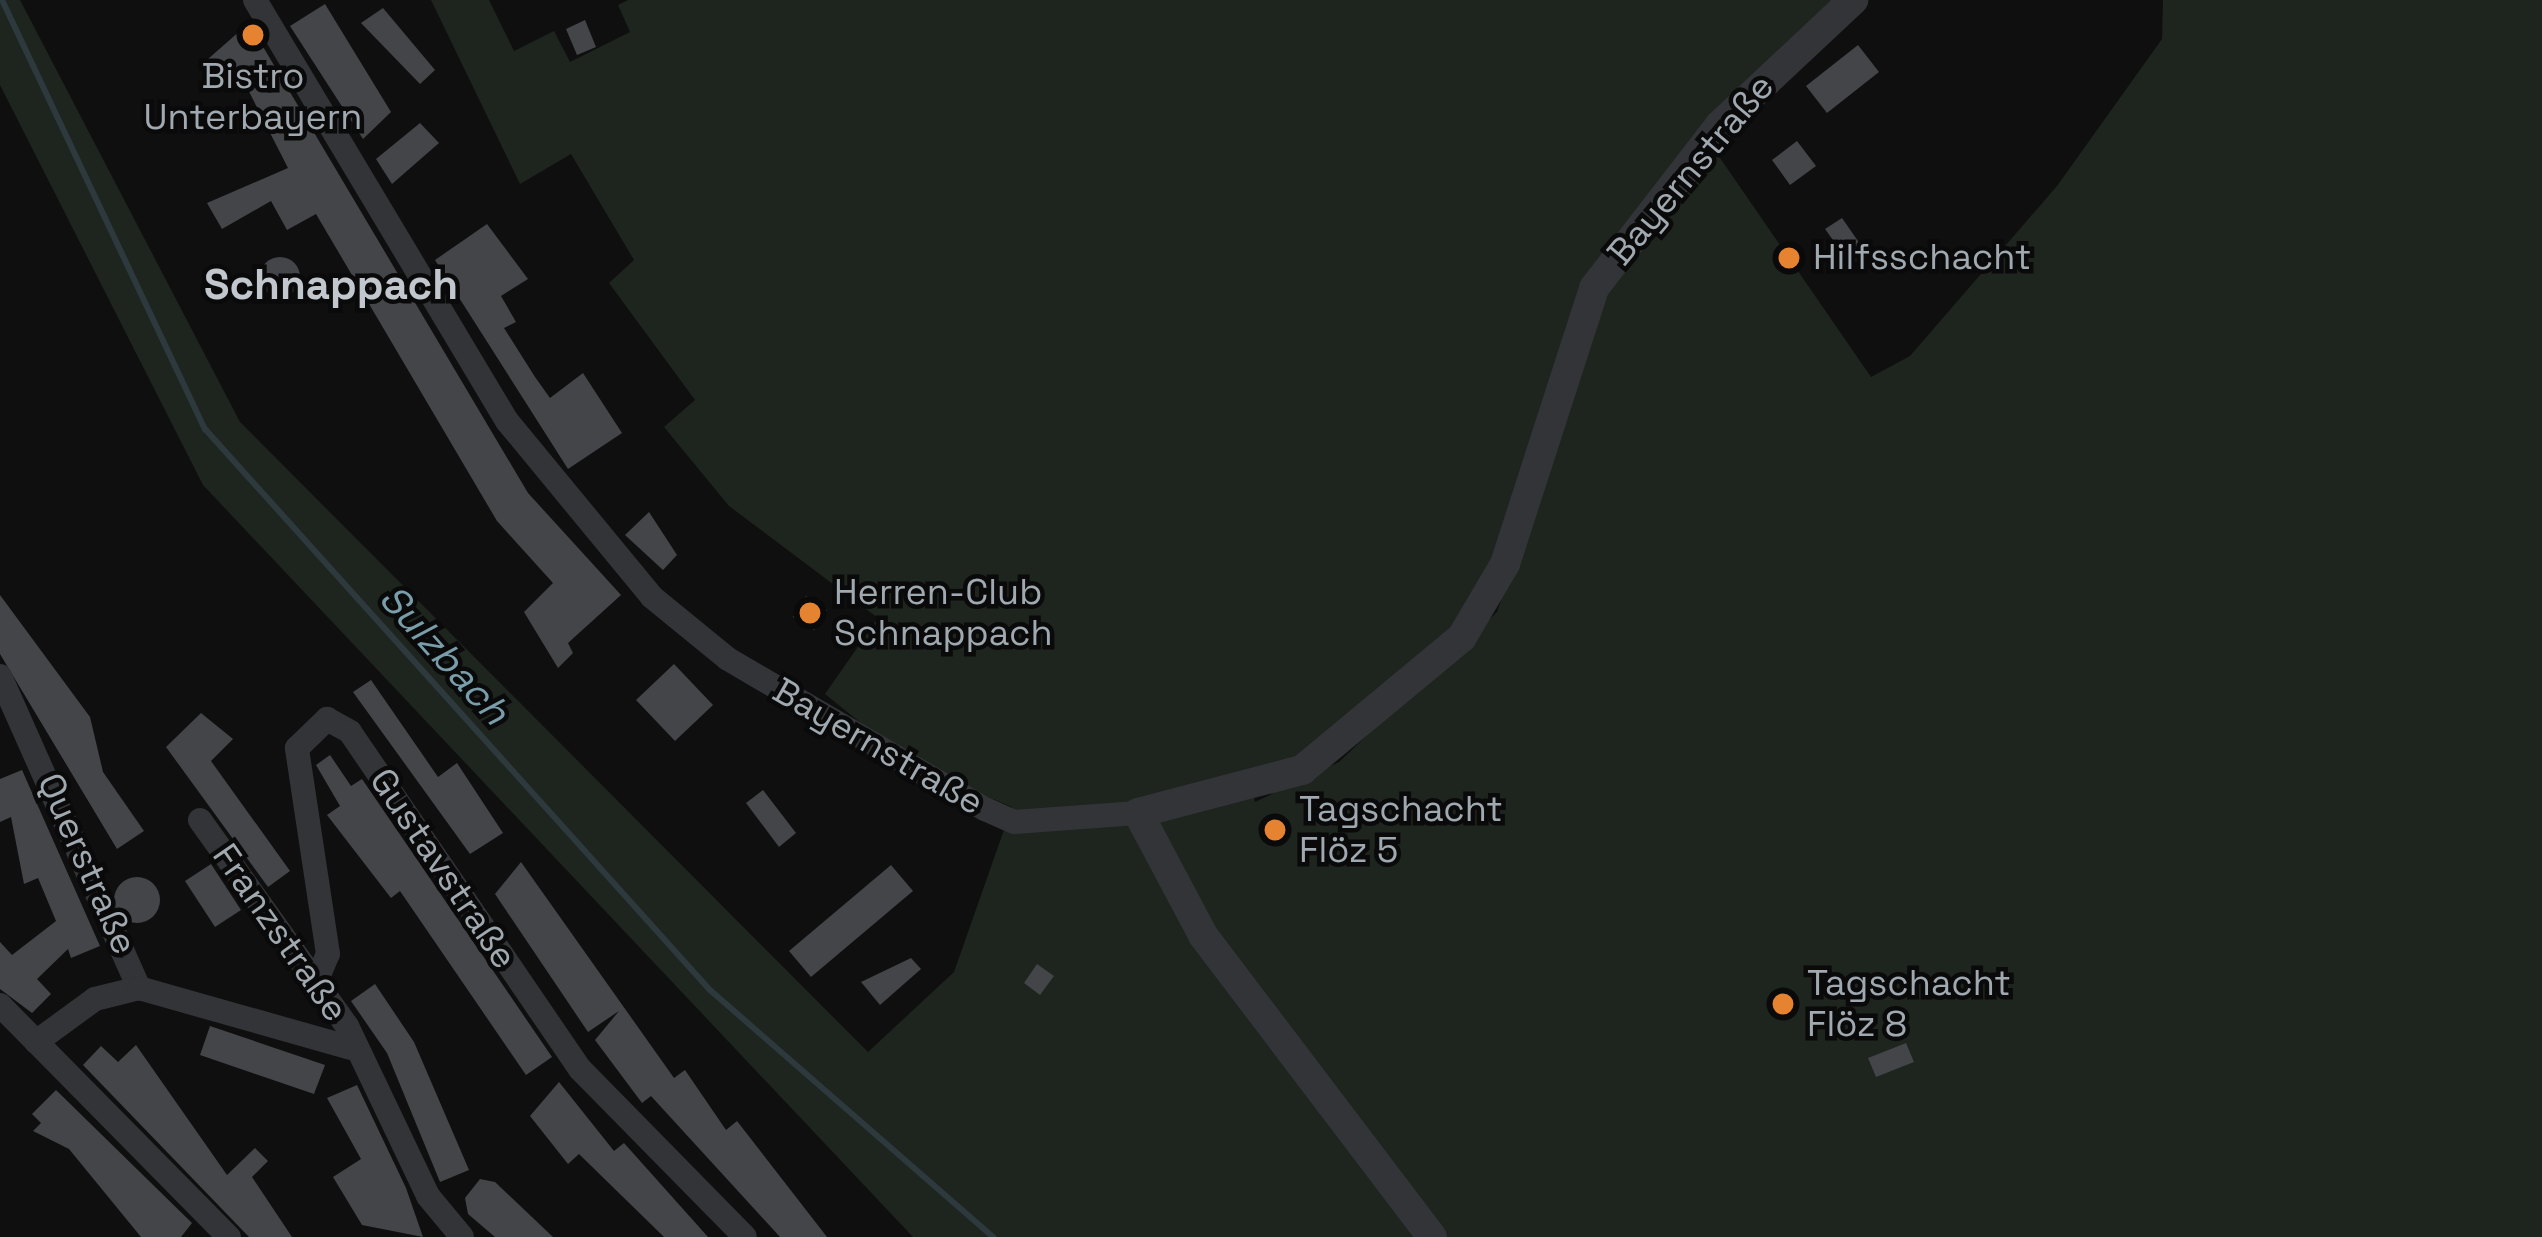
<!DOCTYPE html>
<meta charset="utf-8">
<style>
body{margin:0}
#map{position:relative;width:2542px;height:1237px;overflow:hidden;background:#0f0f10;font-family:"Space Grotesk",sans-serif}
div>[style]{position:absolute}
.green>*{inset:0;background:#1e241e}
.stream>*{height:6px;margin:-3px;padding:0 3px;transform-origin:3px;border-radius:3px;background:#2d393d}
.building>*{inset:0;background:#434548}
.round{border-radius:50%}
.minor>*{height:24px;margin:-12px;padding:0 12px;transform-origin:12px;border-radius:12px;background:#323437}
.tertiary>*{height:30px;margin:-15px;padding:0 15px;transform-origin:15px;border-radius:15px;background:#323437}
.dots>*{width:33px;height:33px;translate:-50% -50%;box-sizing:border-box;border:6px solid #0a0a0b;border-radius:50%}
span{translate:-50% -50%;white-space:nowrap;text-align:center;line-height:1.15;-webkit-text-stroke:9px #0a0a0b;paint-order:stroke}
.poi-label{font-size:36px;color:#a1a9b0}
.left{translate:0 -50%;text-align:left}
.street-label{font-size:36px;color:#a1a9b0}
.water-label{font-size:39px;color:#799eaa;font-style:italic}
.quarter-label{font-size:42px;color:#c1c7cd;font-weight:700}
</style>
<div id="map">
<div class="green">
<div style="clip-path:polygon(0 0,20px 0,240px 422px,868px 1052px,954px 972px,1012px 807px,914px 766px,825px 694px,878px 618px,729px 506px,664px 427px,695px 400px,609px 283px,634px 260px,571px 154px,520px 184px,431px 0,489px 0,514px 51px,554px 31px,570px 62px,630px 32px,618px 5px,628px 0,1836px 0,1675px 162px,1584px 283px,1495px 560px,1454px 629px,1296px 760px,1249px 778px,1255px 802px,1339px 762px,1497px 612px,1606px 294px,1718px 155px,1871px 377px,1910px 356px,2057px 186px,2162px 39px,2163px 0,2542px 0,2542px 1237px,913px 1237px,203px 485px,0 85px)"></div>
</div>
<div class="stream">
<div style="left:2px;top:0;width:475px;rotate:64.7deg"></div>
<div style="left:205px;top:429px;width:755px;rotate:48.01deg"></div>
<div style="left:710px;top:990px;width:376px;rotate:41.1deg"></div>
</div>
<div class="building">
<div style="clip-path:polygon(325px 4px,391px 112px,363px 139px,290px 26px)"></div>
<div style="clip-path:polygon(383px 8px,435px 70px,420px 84px,361px 23px)"></div>
<div style="clip-path:polygon(585px 20px,596px 47px,577px 55px,566px 29px)"></div>
<div style="clip-path:polygon(249px 23px,528px 493px,621px 595px,568px 643px,573px 653px,558px 668px,524px 612px,553px 583px,497px 521px,316px 214px,287px 230px,271px 201px,222px 229px,207px 203px,288px 168px,241px 76px,216px 92px,200px 66px)"></div>
<div style="clip-path:polygon(1858px 45px,1879px 72px,1827px 113px,1806px 86px)"></div>
<div style="clip-path:polygon(420px 123px,439px 143px,392px 184px,376px 159px)"></div>
<div style="clip-path:polygon(1797px 141px,1816px 166px,1790px 185px,1772px 160px)"></div>
<div style="clip-path:polygon(1842px 218px,1867px 254px,1851px 265px,1825px 229px)"></div>
<div style="clip-path:polygon(487px 224px,528px 279px,501px 296px,516px 322px,504px 328px,535px 377px,550px 398px,583px 373px,622px 433px,568px 469px,435px 260px)"></div>
<div class="round" style="left:260px;top:257px;width:40px;height:40px"></div>
<div style="clip-path:polygon(649px 512px,677px 555px,663px 570px,625px 535px)"></div>
<div style="clip-path:polygon(0 595px,90px 717px,103px 772px,144px 831px,117px 849px,0 654px)"></div>
<div style="clip-path:polygon(806px 596px,827px 610px,814px 630px,793px 617px)"></div>
<div style="clip-path:polygon(674px 664px,713px 705px,675px 741px,636px 700px)"></div>
<div style="clip-path:polygon(371px 680px,438px 777px,457px 763px,503px 833px,470px 854px,353px 692px)"></div>
<div style="clip-path:polygon(201px 713px,233px 739px,211px 761px,290px 871px,268px 887px,166px 747px)"></div>
<div style="clip-path:polygon(330px 755px,351px 786px,362px 779px,552px 1057px,526px 1075px,400px 891px,391px 898px,327px 815px,340px 806px,316px 765px)"></div>
<div style="clip-path:polygon(22px 770px,100px 946px,71px 958px,68px 949px,37px 979px,51px 994px,32px 1013px,0 989px,0 942px,12px 955px,56px 921px,38px 878px,24px 884px,11px 817px,0 822px,0 779px)"></div>
<div style="clip-path:polygon(763px 790px,796px 833px,779px 847px,746px 803px)"></div>
<div style="clip-path:polygon(521px 862px,674px 1078px,685px 1070px,726px 1130px,737px 1121px,827px 1237px,780px 1237px,651px 1096px,642px 1103px,595px 1040px,619px 1011px,588px 1032px,495px 894px)"></div>
<div style="clip-path:polygon(211px 864px,241px 910px,215px 927px,185px 881px)"></div>
<div style="clip-path:polygon(891px 865px,913px 891px,811px 977px,789px 951px)"></div>
<div class="round" style="left:114px;top:877px;width:46px;height:46px"></div>
<div style="clip-path:polygon(911px 958px,921px 969px,880px 1005px,861px 982px)"></div>
<div style="clip-path:polygon(1037px 964px,1054px 976px,1040px 995px,1024px 983px)"></div>
<div style="clip-path:polygon(375px 984px,414px 1042px,469px 1170px,440px 1182px,387px 1053px,351px 1001px)"></div>
<div style="clip-path:polygon(210px 1026px,325px 1065px,314px 1094px,200px 1055px)"></div>
<div style="clip-path:polygon(1906px 1043px,1914px 1062px,1876px 1077px,1868px 1058px)"></div>
<div style="clip-path:polygon(136px 1045px,227px 1175px,255px 1148px,268px 1161px,252px 1177px,292px 1237px,249px 1237px,83px 1065px,101px 1046px,118px 1062px)"></div>
<div style="clip-path:polygon(559px 1082px,614px 1151px,624px 1143px,708px 1237px,664px 1237px,579px 1154px,568px 1164px,530px 1116px)"></div>
<div style="clip-path:polygon(357px 1085px,406px 1188px,423px 1237px,362px 1225px,333px 1177px,361px 1159px,327px 1098px)"></div>
<div style="clip-path:polygon(56px 1090px,192px 1223px,181px 1237px,141px 1237px,69px 1149px,33px 1131px,41px 1123px,32px 1114px)"></div>
<div style="clip-path:polygon(480px 1179px,495px 1182px,553px 1237px,495px 1237px,468px 1214px,465px 1198px)"></div>
</div>
<div class="minor">
<div style="left:255px;top:0;width:491px;rotate:59.1deg"></div>
<div style="left:507px;top:421px;width:228px;rotate:50.5deg"></div>
<div style="left:652px;top:597px;width:98px;rotate:39.2deg"></div>
<div style="left:728px;top:659px;width:298px;rotate:30.3deg"></div>
<div style="left:985px;top:809px;width:32px;rotate:24deg"></div>
<div style="left:1014px;top:822px;width:124px;rotate:-4.2deg"></div>
<div style="left:0;top:676px;width:342px;rotate:66deg"></div>
<div style="left:200px;top:820px;width:253px;rotate:54.5deg"></div>
<div style="left:347px;top:1026px;width:188px;rotate:64.5deg"></div>
<div style="left:428px;top:1196px;width:53px;rotate:50.3deg"></div>
<div style="left:316px;top:982px;width:30px;rotate:-67deg"></div>
<div style="left:328px;top:954px;width:208px;rotate:-98.6deg"></div>
<div style="left:297px;top:748px;width:42px;rotate:-44deg"></div>
<div style="left:327px;top:719px;width:26px;rotate:29deg"></div>
<div style="left:350px;top:732px;width:408px;rotate:55.7deg"></div>
<div style="left:580px;top:1069px;width:235px;rotate:45.5deg"></div>
<div style="left:0;top:1005px;width:326px;rotate:45.4deg"></div>
<div style="left:36px;top:1042px;width:73px;rotate:-36.1deg"></div>
<div style="left:95px;top:999px;width:45px;rotate:-14deg"></div>
<div style="left:139px;top:988px;width:220px;rotate:15.8deg"></div>
</div>
<div class="tertiary">
<div style="left:1432px;top:1237px;width:379px;rotate:-127.2deg"></div>
<div style="left:1203px;top:935px;width:138px;rotate:-118deg"></div>
<div style="left:1138px;top:813px;width:170px;rotate:-14.7deg"></div>
<div style="left:1302px;top:770px;width:208px;rotate:-39.7deg"></div>
<div style="left:1462px;top:637px;width:85px;rotate:-59.5deg"></div>
<div style="left:1505px;top:564px;width:290px;rotate:-72.1deg"></div>
<div style="left:1594px;top:288px;width:206px;rotate:-52.3deg"></div>
<div style="left:1720px;top:125px;width:183px;rotate:-43.2deg"></div>
</div>
<div class="dots">
<div style="left:253px;top:35px;background:#e68331"></div>
<div style="left:1789px;top:258px;background:#e68331"></div>
<div style="left:810px;top:613px;background:#e68331"></div>
<div style="left:1275px;top:830px;background:#e68331"></div>
<div style="left:1783px;top:1004px;background:#e68331"></div>
</div>
<div class="poi-label">
<span style="left:253px;top:97px">Bistro<br>Unterbayern</span>
<span class="left" style="left:1813px;top:258px">Hilfsschacht</span>
<span class="left" style="left:834px;top:613px">Herren-Club<br>Schnappach</span>
<span class="left" style="left:1299px;top:830px">Tagschacht<br>Flöz 5</span>
<span class="left" style="left:1807px;top:1004px">Tagschacht<br>Flöz 8</span>
</div>
<div class="street-label">
<span style="left:1691px;top:170px;rotate:-50deg">Bayernstraße</span>
<span style="left:878px;top:747px;rotate:30deg">Bayernstraße</span>
<span style="left:87px;top:864px;rotate:66deg">Querstraße</span>
<span style="left:443px;top:869px;rotate:56deg">Gustavstraße</span>
<span style="left:280px;top:933px;rotate:55deg">Franzstraße</span>
</div>
<div class="water-label">
<span style="left:444px;top:655px;rotate:48deg">Sulzbach</span>
</div>
<div class="quarter-label">
<span style="left:331px;top:285px">Schnappach</span>
</div>
</div>
